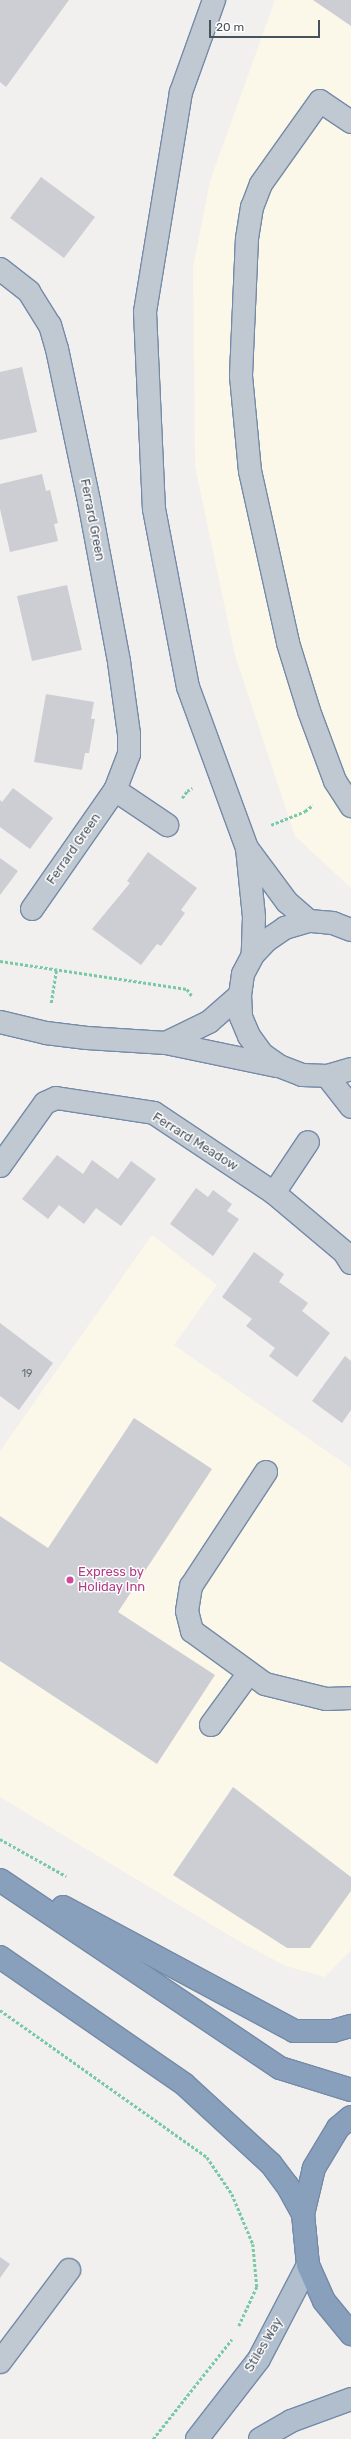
<!DOCTYPE html>
<style>
body{margin:0}
#map{position:relative;width:351px;height:2439px;overflow:hidden;background:#f2efef;font-family:Rubik,sans-serif}
div>[style]{position:absolute}
.commercial>*{inset:0;background:#fbf7e9}
.building>*{inset:0;background:#ccced4}
.path>*{height:2.5px;margin-top:-1.25px;transform-origin:0;background:repeating-linear-gradient(90deg,#78caa5 0 3px,transparent 0 5px)}
.roads{filter:drop-shadow(1px 0 #748ba8) drop-shadow(-1px 0 #748ba8) drop-shadow(0 1px #748ba8) drop-shadow(0 -1px #748ba8)}
.minor>*{height:22px;margin:-11px;padding:0 11px;transform-origin:11px;border-radius:11px;background:#c0c9d1}
.major>*{height:22px;margin:-11px;padding:0 11px;transform-origin:11px;border-radius:11px;background:#b0becd}
.highway>*{height:22px;margin:-11px;padding:0 11px;transform-origin:11px;border-radius:11px;background:#89a0bc}
.dots>*{width:11px;height:11px;translate:-50% -50%;box-sizing:border-box;border:2px solid #fff;border-radius:50%}
span{translate:-50% -50%;white-space:nowrap;text-align:center;line-height:1.15;-webkit-text-stroke:3px #fff;paint-order:stroke}
.number-label{font-size:11px;color:#69717a}
.number-label span{-webkit-text-stroke-width:0}
.street-label{font-size:13px;color:#48525c}
.hotel-label{font-size:13px;color:#b23c85}
.left{translate:0 -50%;text-align:left}
.scale{position:absolute;left:209px;top:20px;width:111px;height:18px;box-sizing:border-box;border:2px solid #48525c;border-top:0;padding-left:5px;font-size:12px;line-height:14px;white-space:nowrap;color:#48525c;-webkit-text-stroke:3px #fff;paint-order:stroke}
</style>
<div id="map">
<div class="commercial">
<div style="clip-path:polygon(275px 0,351px 0,351px 888px,295px 836px,235px 655px,195px 466px,193px 268px,210px 181px)"></div>
<div style="clip-path:polygon(152px 1235px,217px 1285px,174px 1345px,351px 1468px,351px 1950px,325px 1977px,286px 1966px,242px 1943px,0 1797px,0 1451px)"></div>
</div>
<div class="building">
<div style="clip-path:polygon(0 0,69px 0,6px 87px,0 82px)"></div>
<div style="clip-path:polygon(313px 0,351px 0,351px 26px)"></div>
<div style="clip-path:polygon(41px 177px,95px 217px,64px 258px,10px 218px)"></div>
<div style="clip-path:polygon(22px 367px,37px 432px,0 440px,0 372px)"></div>
<div style="clip-path:polygon(42px 474px,46px 491px,50px 490px,58px 523px,54px 524px,58px 541px,10px 552px,0 509px,0 484px)"></div>
<div style="clip-path:polygon(67px 585px,82px 650px,32px 661px,17px 596px)"></div>
<div style="clip-path:polygon(46px 694px,94px 702px,91px 719px,95px 719px,89px 753px,85px 753px,82px 770px,34px 762px)"></div>
<div style="clip-path:polygon(13px 788px,53px 818px,30px 849px,0 827px,0 800px,2px 802px)"></div>
<div style="clip-path:polygon(148px 852px,197px 888px,181px 910px,185px 913px,161px 946px,157px 944px,141px 965px,92px 929px,130px 883px,127px 881px)"></div>
<div style="clip-path:polygon(0 858px,18px 871px,0 895px)"></div>
<div style="clip-path:polygon(57px 1155px,83px 1174px,92px 1160px,118px 1179px,131px 1161px,156px 1179px,121px 1226px,96px 1208px,84px 1224px,59px 1205px,48px 1219px,22px 1199px)"></div>
<div style="clip-path:polygon(196px 1188px,208px 1197px,213px 1190px,232px 1204px,227px 1211px,239px 1219px,213px 1256px,170px 1224px)"></div>
<div style="clip-path:polygon(254px 1252px,284px 1274px,279px 1282px,308px 1303px,302px 1311px,330px 1333px,297px 1377px,269px 1356px,275px 1348px,246px 1326px,252px 1319px,222px 1297px)"></div>
<div style="clip-path:polygon(0 1323px,53px 1363px,19px 1410px,0 1396px)"></div>
<div style="clip-path:polygon(345px 1356px,351px 1361px,351px 1410px,342px 1423px,312px 1401px)"></div>
<div style="clip-path:polygon(134px 1418px,212px 1469px,118px 1612px,215px 1675px,157px 1764px,0 1661px,0 1516px,48px 1548px)"></div>
<div style="clip-path:polygon(233px 1787px,351px 1877px,351px 1891px,310px 1948px,287px 1948px,173px 1875px)"></div>
<div style="clip-path:polygon(0 2257px,10px 2264px,0 2278px)"></div>
</div>
<div class="path">
<div style="left:182px;top:798px;width:9px;rotate:-54deg"></div>
<div style="left:187px;top:791px;width:6px;rotate:-31deg"></div>
<div style="left:271px;top:825px;width:37px;rotate:-22deg"></div>
<div style="left:305px;top:811px;width:10px;rotate:-37deg"></div>
<div style="left:0;top:961px;width:189px;rotate:8.5deg"></div>
<div style="left:187px;top:989px;width:9px;rotate:54deg"></div>
<div style="left:51px;top:1003px;width:33px;rotate:-81deg"></div>
<div style="left:0;top:1839px;width:76px;rotate:29.3deg"></div>
<div style="left:0;top:2010px;width:254px;rotate:35.4deg"></div>
<div style="left:207px;top:2157px;width:45px;rotate:56deg"></div>
<div style="left:232px;top:2194px;width:54px;rotate:67.2deg"></div>
<div style="left:253px;top:2244px;width:43px;rotate:84.7deg"></div>
<div style="left:257px;top:2287px;width:43px;rotate:114.8deg"></div>
<div style="left:153px;top:2439px;width:127px;rotate:-51.7deg"></div>
</div>
<div class="roads">
<div class="minor">
<div style="left:214px;top:0;width:98px;rotate:109.7deg"></div>
<div style="left:181px;top:92px;width:223px;rotate:99.3deg"></div>
<div style="left:145px;top:312px;width:197px;rotate:87.4deg"></div>
<div style="left:154px;top:509px;width:181px;rotate:79.2deg"></div>
<div style="left:188px;top:687px;width:171px;rotate:69.9deg"></div>
<div style="left:247px;top:848px;width:69px;rotate:84.2deg"></div>
<div style="left:254px;top:917px;width:38px;rotate:92deg"></div>
<div style="left:351px;top:122px;width:37px;rotate:-146deg"></div>
<div style="left:320px;top:101px;width:102px;rotate:125.4deg"></div>
<div style="left:261px;top:184px;width:25px;rotate:111deg"></div>
<div style="left:252px;top:207px;width:31px;rotate:99deg"></div>
<div style="left:247px;top:238px;width:138px;rotate:92.5deg"></div>
<div style="left:241px;top:376px;width:95px;rotate:84.6deg"></div>
<div style="left:250px;top:471px;width:176px;rotate:77.5deg"></div>
<div style="left:288px;top:643px;width:71px;rotate:72.8deg"></div>
<div style="left:309px;top:711px;width:75px;rotate:69.6deg"></div>
<div style="left:335px;top:781px;width:30px;rotate:57deg"></div>
<div style="left:0;top:269px;width:37px;rotate:38deg"></div>
<div style="left:29px;top:292px;width:39px;rotate:58deg"></div>
<div style="left:50px;top:325px;width:25px;rotate:74deg"></div>
<div style="left:57px;top:349px;width:155px;rotate:78.1deg"></div>
<div style="left:89px;top:501px;width:164px;rotate:79.4deg"></div>
<div style="left:119px;top:662px;width:73px;rotate:82.1deg"></div>
<div style="left:129px;top:734px;width:20px;rotate:90deg"></div>
<div style="left:129px;top:754px;width:39px;rotate:111deg"></div>
<div style="left:115px;top:790px;width:145px;rotate:124.9deg"></div>
<div style="left:115px;top:790px;width:63px;rotate:33.9deg"></div>
<div style="left:247px;top:848px;width:67px;rotate:53.5deg"></div>
<div style="left:287px;top:902px;width:29px;rotate:41deg"></div>
<div style="left:351px;top:930px;width:19px;rotate:-159deg"></div>
<div style="left:333px;top:923px;width:24px;rotate:-175deg"></div>
<div style="left:309px;top:921px;width:25px;rotate:164deg"></div>
<div style="left:285px;top:928px;width:22px;rotate:146deg"></div>
<div style="left:267px;top:940px;width:21px;rotate:133deg"></div>
<div style="left:253px;top:955px;width:21px;rotate:118deg"></div>
<div style="left:243px;top:974px;width:21px;rotate:98deg"></div>
<div style="left:240px;top:995px;width:22px;rotate:87deg"></div>
<div style="left:241px;top:1017px;width:21px;rotate:67deg"></div>
<div style="left:249px;top:1036px;width:22px;rotate:54deg"></div>
<div style="left:262px;top:1054px;width:21px;rotate:35deg"></div>
<div style="left:279px;top:1066px;width:25px;rotate:21deg"></div>
<div style="left:302px;top:1075px;width:25px;rotate:2deg"></div>
<div style="left:327px;top:1076px;width:25px;rotate:-16deg"></div>
<div style="left:0;top:1022px;width:47px;rotate:13.4deg"></div>
<div style="left:46px;top:1033px;width:41px;rotate:7deg"></div>
<div style="left:87px;top:1038px;width:79px;rotate:3.6deg"></div>
<div style="left:166px;top:1043px;width:113px;rotate:11.7deg"></div>
<div style="left:166px;top:1043px;width:48px;rotate:-26deg"></div>
<div style="left:209px;top:1022px;width:41px;rotate:-41.1deg"></div>
<div style="left:327px;top:1076px;width:39px;rotate:52deg"></div>
<div style="left:0;top:1166px;width:77px;rotate:-54.5deg"></div>
<div style="left:45px;top:1103px;width:12px;rotate:-24deg"></div>
<div style="left:56px;top:1098px;width:99px;rotate:8.7deg"></div>
<div style="left:154px;top:1113px;width:144px;rotate:33.7deg"></div>
<div style="left:274px;top:1193px;width:92px;rotate:40.1deg"></div>
<div style="left:344px;top:1252px;width:13px;rotate:58deg"></div>
<div style="left:274px;top:1193px;width:61px;rotate:-56.3deg"></div>
<div style="left:266px;top:1472px;width:136px;rotate:123.3deg"></div>
<div style="left:191px;top:1586px;width:25px;rotate:99deg"></div>
<div style="left:187px;top:1611px;width:21px;rotate:76deg"></div>
<div style="left:192px;top:1631px;width:90px;rotate:36deg"></div>
<div style="left:265px;top:1684px;width:63px;rotate:13.8deg"></div>
<div style="left:326px;top:1699px;width:25px;rotate:-2deg"></div>
<div style="left:211px;top:1725px;width:64px;rotate:-53.8deg"></div>
<div style="left:0;top:2362px;width:115px;rotate:-53.1deg"></div>
</div>
<div class="major">
<div style="left:197px;top:2439px;width:101px;rotate:-52.2deg"></div>
<div style="left:259px;top:2359px;width:106px;rotate:-62.5deg"></div>
<div style="left:260px;top:2439px;width:36px;rotate:-30deg"></div>
<div style="left:291px;top:2421px;width:64px;rotate:-20.1deg"></div>
</div>
<div class="highway">
<div style="left:0;top:1880px;width:337px;rotate:33.9deg"></div>
<div style="left:280px;top:2068px;width:74px;rotate:17.2deg"></div>
<div style="left:63px;top:1907px;width:262px;rotate:28.2deg"></div>
<div style="left:294px;top:2031px;width:39px"></div>
<div style="left:333px;top:2031px;width:19px;rotate:-16deg"></div>
<div style="left:0;top:1957px;width:224px;rotate:34.6deg"></div>
<div style="left:184px;top:2084px;width:118px;rotate:42.6deg"></div>
<div style="left:271px;top:2164px;width:26px;rotate:53deg"></div>
<div style="left:287px;top:2185px;width:33px;rotate:61deg"></div>
<div style="left:351px;top:2117px;width:17px;rotate:140deg"></div>
<div style="left:338px;top:2128px;width:47px;rotate:121deg"></div>
<div style="left:314px;top:2168px;width:47px;rotate:103.4deg"></div>
<div style="left:303px;top:2214px;width:51px;rotate:84.4deg"></div>
<div style="left:308px;top:2265px;width:39px;rotate:66deg"></div>
<div style="left:324px;top:2301px;width:43px;rotate:50.7deg"></div>
</div>
</div>
<div class="dots">
<div style="left:70px;top:1580px;background:#d1479c"></div>
</div>
<div class="number-label">
<span style="left:27px;top:1374px">19</span>
</div>
<div class="street-label">
<span style="left:92px;top:520px;rotate:79deg">Ferrard Green</span>
<span style="left:74px;top:849px;rotate:-55deg">Ferrard Green</span>
<span style="left:195px;top:1142px;rotate:32deg">Ferrard Meadow</span>
<span style="left:264px;top:2345px;rotate:-59deg">Stiles Way</span>
</div>
<div class="hotel-label">
<span class="left" style="left:78px;top:1580px">Express by<br>Holiday Inn</span>
</div>
<div class="scale">20 m</div>
</div>
